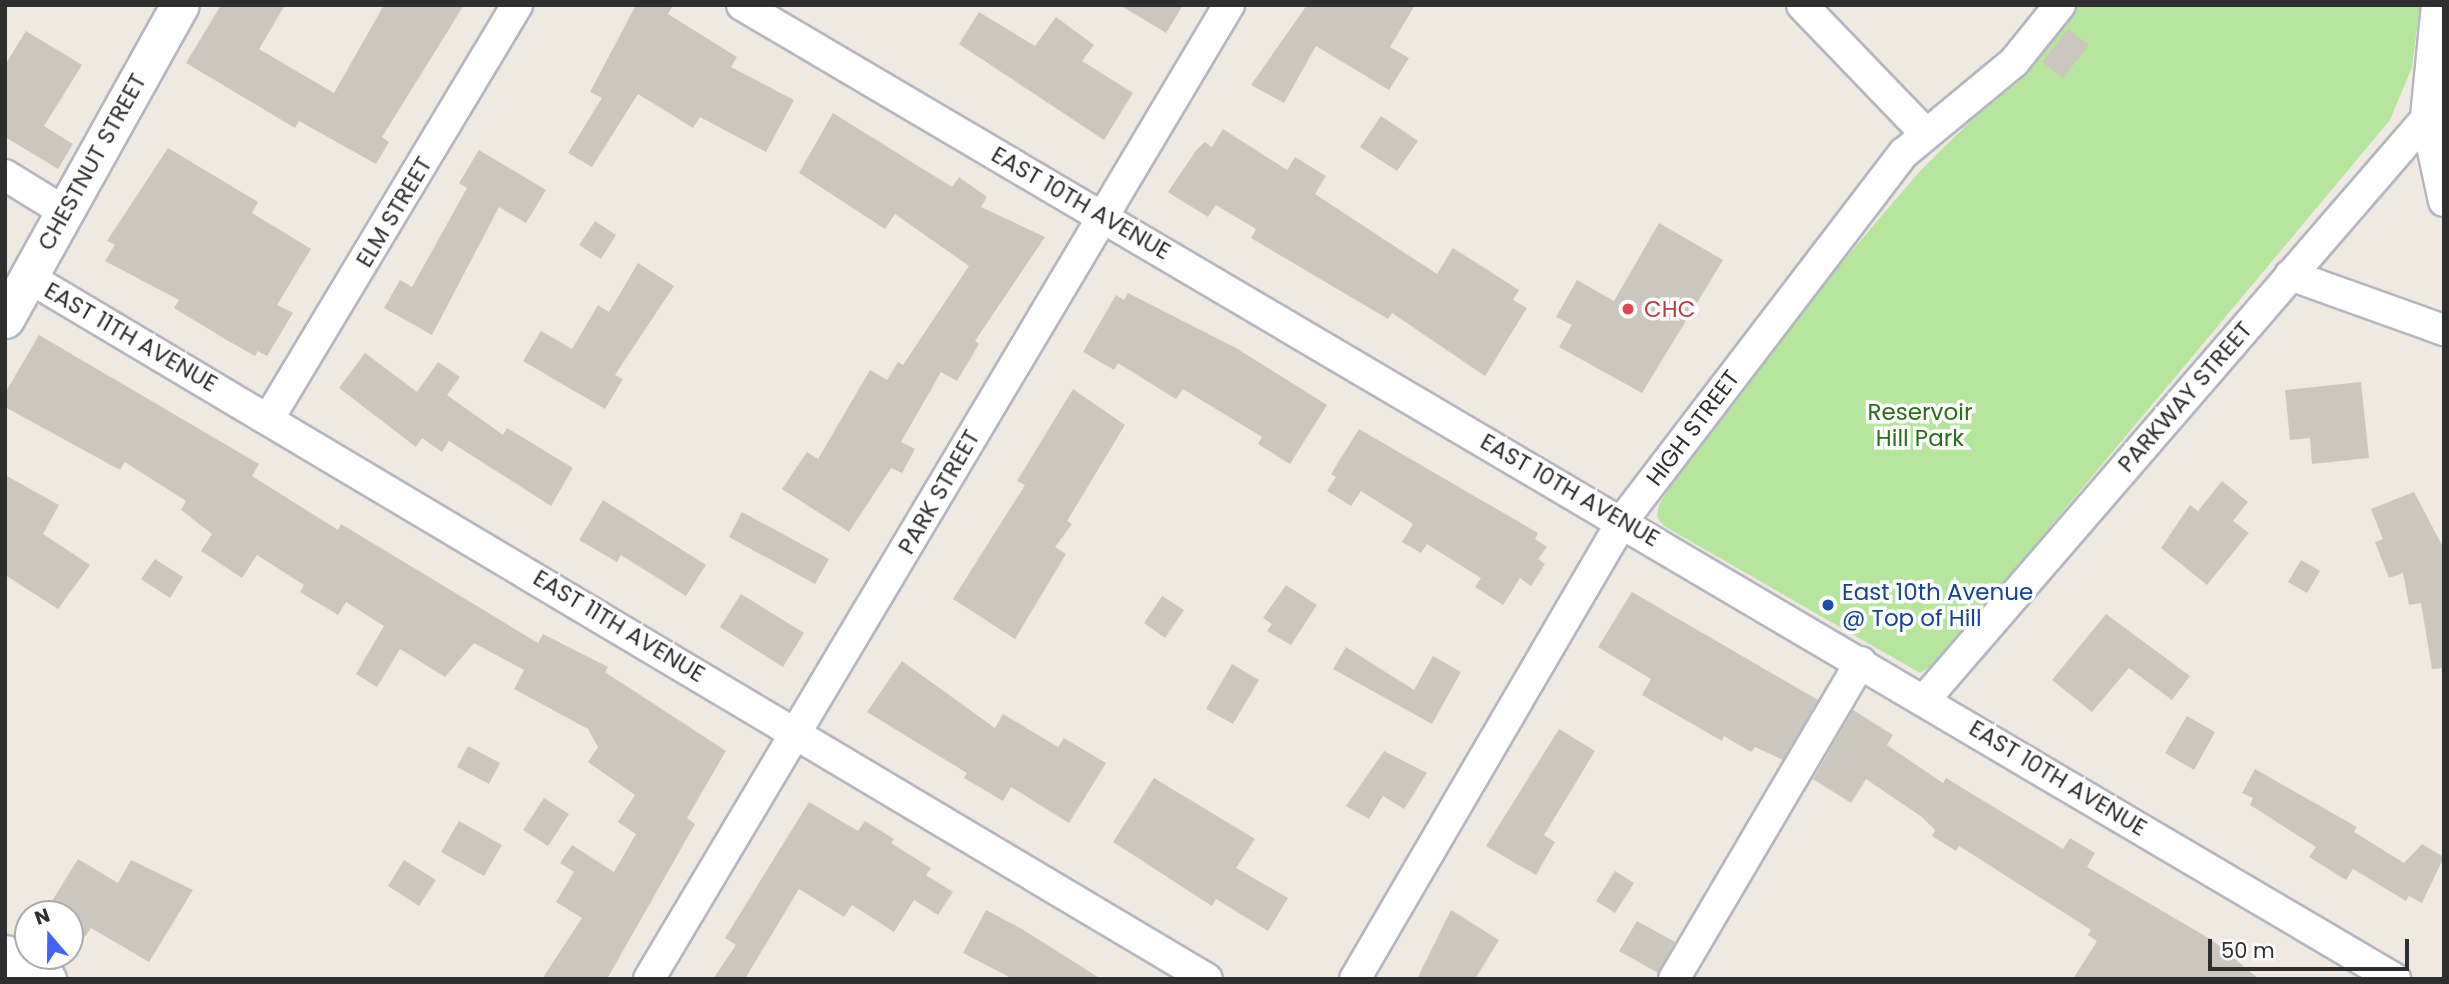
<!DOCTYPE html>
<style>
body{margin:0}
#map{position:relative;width:2449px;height:984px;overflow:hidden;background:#efe9e1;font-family:Poppins,sans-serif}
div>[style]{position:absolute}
.green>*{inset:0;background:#b6e59e}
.building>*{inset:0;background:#cbc7bf}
.roads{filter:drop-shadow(2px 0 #b4b7c1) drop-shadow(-2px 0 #b4b7c1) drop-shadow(0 2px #b4b7c1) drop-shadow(0 -2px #b4b7c1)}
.minor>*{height:30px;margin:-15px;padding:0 15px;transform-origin:15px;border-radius:15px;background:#fff}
.tertiary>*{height:37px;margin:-18.5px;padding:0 18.5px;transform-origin:18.5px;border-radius:18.5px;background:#fff}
.dots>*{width:19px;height:19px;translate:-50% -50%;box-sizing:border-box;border:4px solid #fff;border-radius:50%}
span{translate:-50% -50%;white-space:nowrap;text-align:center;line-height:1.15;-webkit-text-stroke:7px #fff;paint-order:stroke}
.street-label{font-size:23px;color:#2e2e2e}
.health-label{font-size:23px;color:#be3a42}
.left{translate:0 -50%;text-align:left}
.park-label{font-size:23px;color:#2c6e1b}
.transit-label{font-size:23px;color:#164399}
.frame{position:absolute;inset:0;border:7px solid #2e2e2e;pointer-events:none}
.north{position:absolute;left:14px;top:900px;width:70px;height:70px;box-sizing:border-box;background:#fff;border:2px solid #ababab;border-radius:50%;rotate:340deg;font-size:19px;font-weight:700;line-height:28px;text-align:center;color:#2e2e2e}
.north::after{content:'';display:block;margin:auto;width:24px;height:32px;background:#4264fb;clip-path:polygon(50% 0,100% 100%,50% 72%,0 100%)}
.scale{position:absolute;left:2208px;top:939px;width:201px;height:32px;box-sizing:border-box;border:4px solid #2e2e2e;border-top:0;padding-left:9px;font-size:21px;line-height:24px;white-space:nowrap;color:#2e2e2e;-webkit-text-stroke:5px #fff;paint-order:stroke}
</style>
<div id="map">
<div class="green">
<div style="clip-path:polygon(2077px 5px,2420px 5px,2412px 67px,2390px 120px,1937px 662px,1920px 673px,1664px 526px,1657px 517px,1659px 505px,1699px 437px,1796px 316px,1920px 171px,2062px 31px)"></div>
</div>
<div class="building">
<div style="clip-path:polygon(221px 5px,285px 5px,259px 49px,334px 93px,384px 5px,464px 5px,382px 137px,389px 142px,376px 164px,299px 121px,295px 128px,186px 63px)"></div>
<div style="clip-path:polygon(636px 5px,673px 5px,668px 14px,737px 57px,731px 67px,794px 100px,766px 152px,700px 117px,693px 128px,638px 94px,592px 167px,568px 153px,602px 98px,590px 92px)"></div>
<div style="clip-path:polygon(1120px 5px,1183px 5px,1166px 33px)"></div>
<div style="clip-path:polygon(1307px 5px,1415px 5px,1390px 47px,1409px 58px,1389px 90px,1316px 46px,1284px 103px,1251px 85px)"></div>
<div style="clip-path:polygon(979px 12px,1035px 46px,1056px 17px,1094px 45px,1082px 61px,1133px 93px,1104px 140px,959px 44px)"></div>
<div style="clip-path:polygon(2068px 29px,2089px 45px,2063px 78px,2042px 62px)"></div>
<div style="clip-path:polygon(26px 31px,82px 65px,44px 126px,73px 144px,58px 169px,5px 137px,5px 65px)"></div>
<div style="clip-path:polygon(833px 113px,952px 187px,959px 177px,987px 197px,981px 207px,1045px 237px,975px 341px,979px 344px,957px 381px,941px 372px,901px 442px,915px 449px,902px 473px,891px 468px,849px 532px,782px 489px,807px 452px,818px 459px,870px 370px,887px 380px,898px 362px,903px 365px,969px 266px,895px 214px,885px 229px,799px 173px)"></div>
<div style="clip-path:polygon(1381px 116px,1418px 141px,1397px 171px,1360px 147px)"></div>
<div style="clip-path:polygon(1223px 129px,1287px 170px,1295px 157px,1326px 176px,1315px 194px,1437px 274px,1453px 248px,1519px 290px,1513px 300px,1527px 308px,1485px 376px,1392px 313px,1388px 319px,1251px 238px,1256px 229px,1216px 205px,1208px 217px,1168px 192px,1197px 149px,1205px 142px,1212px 147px)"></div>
<div style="clip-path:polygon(168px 148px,258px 202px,252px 213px,311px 249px,277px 305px,293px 313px,267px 356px,258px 351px,255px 356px,225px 339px,174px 308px,179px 300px,105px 261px,115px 245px,107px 241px)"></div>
<div style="clip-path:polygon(479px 150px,546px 190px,526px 223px,499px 207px,432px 335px,384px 308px,400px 280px,412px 287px,467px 188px,459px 183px)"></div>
<div style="clip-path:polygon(595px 221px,616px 235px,601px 259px,579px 245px)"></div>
<div style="clip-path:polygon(1659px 223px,1723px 260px,1642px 393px,1559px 347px,1572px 325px,1556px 317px,1577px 280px,1614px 301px)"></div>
<div style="clip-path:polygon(638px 263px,674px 286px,615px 375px,623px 379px,605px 409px,523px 361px,541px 331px,572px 349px,598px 305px,609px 312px)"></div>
<div style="clip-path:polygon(1128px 293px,1236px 348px,1327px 405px,1290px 464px,1258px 444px,1262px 437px,1183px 389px,1176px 399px,1118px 363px,1114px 370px,1083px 352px,1116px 295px,1124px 300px)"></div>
<div style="clip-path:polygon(39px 335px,259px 464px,252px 476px,338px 530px,341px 524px,538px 643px,543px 634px,608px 667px,605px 672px,726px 751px,687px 818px,695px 824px,607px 979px,542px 979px,582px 918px,556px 902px,574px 872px,560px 863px,572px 845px,614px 872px,636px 834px,618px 822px,635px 795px,588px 762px,598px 747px,588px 729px,514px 689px,524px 670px,474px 643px,445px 677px,400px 649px,377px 687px,356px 674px,384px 626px,346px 602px,338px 615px,300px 592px,304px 585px,257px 555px,242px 578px,201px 551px,212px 534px,181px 510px,186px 501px,125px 462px,120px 470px,5px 407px,5px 393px)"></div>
<div style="clip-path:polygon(365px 353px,417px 392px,438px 362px,460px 377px,447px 395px,503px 435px,507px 428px,573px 468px,551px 506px,449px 441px,442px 452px,422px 438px,416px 447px,339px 388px)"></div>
<div style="clip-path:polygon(2361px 382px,2369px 458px,2312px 464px,2310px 438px,2290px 440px,2285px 390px)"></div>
<div style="clip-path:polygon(1073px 389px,1125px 425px,1067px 521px,1072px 524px,1055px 547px,1066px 554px,1015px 639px,953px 599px,1025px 485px,1017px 481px)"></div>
<div style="clip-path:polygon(1359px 429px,1538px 533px,1535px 539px,1547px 547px,1538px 559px,1545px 564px,1531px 586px,1520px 578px,1503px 605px,1475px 587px,1481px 578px,1427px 544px,1421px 553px,1402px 542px,1413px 524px,1361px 491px,1351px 506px,1327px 491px,1336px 477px,1331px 474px)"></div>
<div style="clip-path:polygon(5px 475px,59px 505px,43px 534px,90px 565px,58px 609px,5px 575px)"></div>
<div style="clip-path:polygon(2222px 481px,2248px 502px,2233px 521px,2249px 533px,2207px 585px,2161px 548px,2190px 505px,2198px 511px)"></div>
<div style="clip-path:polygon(2414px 492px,2444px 549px,2444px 668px,2432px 669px,2421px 603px,2409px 605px,2403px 573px,2389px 578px,2375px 542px,2383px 539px,2371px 509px)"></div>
<div style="clip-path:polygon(603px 500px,706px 565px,686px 596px,621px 555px,617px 562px,579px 540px)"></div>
<div style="clip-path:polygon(742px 512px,829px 559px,815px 584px,729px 537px)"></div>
<div style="clip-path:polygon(155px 559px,183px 577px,170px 598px,141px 579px)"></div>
<div style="clip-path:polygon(2301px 560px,2320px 571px,2307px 593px,2288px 582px)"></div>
<div style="clip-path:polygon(1286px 585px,1317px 605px,1291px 645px,1267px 631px,1272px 624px,1263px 618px)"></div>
<div style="clip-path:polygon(1632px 592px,1818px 700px,1783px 760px,1755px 747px,1751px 752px,1724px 736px,1722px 741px,1642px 695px,1651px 679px,1598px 647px)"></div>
<div style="clip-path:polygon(741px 594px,804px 633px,783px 667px,720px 627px)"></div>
<div style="clip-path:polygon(1162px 596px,1184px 610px,1165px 638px,1144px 623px)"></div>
<div style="clip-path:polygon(2106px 614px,2190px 676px,2172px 700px,2129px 668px,2092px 712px,2052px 680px)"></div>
<div style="clip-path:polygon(1346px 647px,1414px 690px,1433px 656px,1461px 672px,1432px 724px,1333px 669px)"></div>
<div style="clip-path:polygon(902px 661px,995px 728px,1003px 714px,1058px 747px,1064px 738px,1106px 763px,1069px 823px,1011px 787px,1003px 801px,964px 778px,967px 773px,867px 712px)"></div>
<div style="clip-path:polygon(1232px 664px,1259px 680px,1233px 724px,1206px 709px)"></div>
<div style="clip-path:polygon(1853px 710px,1893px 735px,1887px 745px,1943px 783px,1946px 778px,2063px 849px,2070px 838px,2095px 853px,2087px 867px,2212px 940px,2259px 979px,2073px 979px,2097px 941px,2088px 935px,2091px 930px,1959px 846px,1956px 851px,1932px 836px,1935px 830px,1922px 817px,1866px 779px,1851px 803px,1813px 779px)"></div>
<div style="clip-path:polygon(2187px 716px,2215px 732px,2194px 770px,2165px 753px)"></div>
<div style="clip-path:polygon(1559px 729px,1595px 751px,1544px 835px,1555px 842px,1536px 875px,1486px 846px)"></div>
<div style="clip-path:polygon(468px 746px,500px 763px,489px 784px,457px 767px)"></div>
<div style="clip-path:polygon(1384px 751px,1427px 773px,1404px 809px,1383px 796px,1369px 819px,1346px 806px)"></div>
<div style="clip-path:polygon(2255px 769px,2357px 827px,2354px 832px,2404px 863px,2422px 844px,2444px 857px,2422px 903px,2409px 896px,2406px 901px,2353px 869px,2346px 880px,2309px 857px,2316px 847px,2250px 805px,2253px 798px,2242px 793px)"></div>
<div style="clip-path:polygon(1154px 778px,1255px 839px,1236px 868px,1288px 898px,1268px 931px,1216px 899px,1212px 906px,1113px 842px)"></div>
<div style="clip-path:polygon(544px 798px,569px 814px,548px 846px,523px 830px)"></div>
<div style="clip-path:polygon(809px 802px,858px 831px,865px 821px,894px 839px,891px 843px,931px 868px,926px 875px,953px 892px,938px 915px,914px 900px,894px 932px,852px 905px,844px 917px,799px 889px,745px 979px,713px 979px,736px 945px,725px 938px)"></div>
<div style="clip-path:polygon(459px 821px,502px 845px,484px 876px,441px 852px)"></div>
<div style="clip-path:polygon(78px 859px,118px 883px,131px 860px,193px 890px,149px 962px,91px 928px,84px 938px,70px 930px,70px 914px,44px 914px)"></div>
<div style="clip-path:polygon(404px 860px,436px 880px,419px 906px,388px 886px)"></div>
<div style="clip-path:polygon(1615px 871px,1634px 883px,1615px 913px,1596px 901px)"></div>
<div style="clip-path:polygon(986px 910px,1022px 929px,1101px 979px,1013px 979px,963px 953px)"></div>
<div style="clip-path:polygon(1451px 910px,1499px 940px,1475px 979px,1417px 979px)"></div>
<div style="clip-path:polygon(1637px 921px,1675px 942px,1658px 973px,1619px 951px)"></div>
</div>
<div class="roads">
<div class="minor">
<div style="left:742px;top:5px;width:1919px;rotate:30.51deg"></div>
<div style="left:1802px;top:5px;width:179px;rotate:46.1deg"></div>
<div style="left:2437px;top:5px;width:114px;rotate:95.6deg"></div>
<div style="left:2426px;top:118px;width:85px;rotate:77.8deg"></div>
<div style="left:5px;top:175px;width:70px;rotate:31.7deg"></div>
<div style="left:2290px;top:275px;width:164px;rotate:19.7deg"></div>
<div style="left:28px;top:277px;width:1372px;rotate:30.77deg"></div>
<div style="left:269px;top:418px;width:482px;rotate:-59deg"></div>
<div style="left:1926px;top:698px;width:793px;rotate:-49.19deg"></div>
<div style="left:649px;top:979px;width:1134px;rotate:-59.23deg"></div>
<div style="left:1355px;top:979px;width:532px;rotate:-59.72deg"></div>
<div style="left:1623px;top:520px;width:462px;rotate:-52.6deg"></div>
<div style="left:1904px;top:153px;width:143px;rotate:-39.6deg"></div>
<div style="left:2014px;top:62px;width:73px;rotate:-51.1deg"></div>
<div style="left:1674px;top:979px;width:368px;rotate:-59.5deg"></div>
</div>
<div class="tertiary">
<div style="left:5px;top:319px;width:359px;rotate:-60.9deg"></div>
<div style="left:5px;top:954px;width:49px;rotate:30.8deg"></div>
</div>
</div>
<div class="dots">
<div style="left:1628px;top:309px;background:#e0444e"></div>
<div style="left:1828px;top:605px;background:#1a4fb4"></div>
</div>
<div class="street-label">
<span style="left:92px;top:162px;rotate:-61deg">CHESTNUT STREET</span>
<span style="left:1081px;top:203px;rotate:30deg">EAST 10TH AVENUE</span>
<span style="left:394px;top:212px;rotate:-59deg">ELM STREET</span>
<span style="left:131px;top:337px;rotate:30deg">EAST 11TH AVENUE</span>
<span style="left:2185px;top:397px;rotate:-49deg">PARKWAY STREET</span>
<span style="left:1693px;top:428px;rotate:-53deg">HIGH STREET</span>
<span style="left:1570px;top:490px;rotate:30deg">EAST 10TH AVENUE</span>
<span style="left:939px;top:492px;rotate:-60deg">PARK STREET</span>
<span style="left:619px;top:626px;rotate:31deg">EAST 11TH AVENUE</span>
<span style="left:2058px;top:778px;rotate:31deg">EAST 10TH AVENUE</span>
</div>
<div class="health-label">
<span class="left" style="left:1644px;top:309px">CHC</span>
</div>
<div class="park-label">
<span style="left:1920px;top:425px">Reservoir<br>Hill Park</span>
</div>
<div class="transit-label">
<span class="left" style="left:1842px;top:605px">East 10th Avenue<br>@ Top of Hill</span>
</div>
<div class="frame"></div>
<div class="north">N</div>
<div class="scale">50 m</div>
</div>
